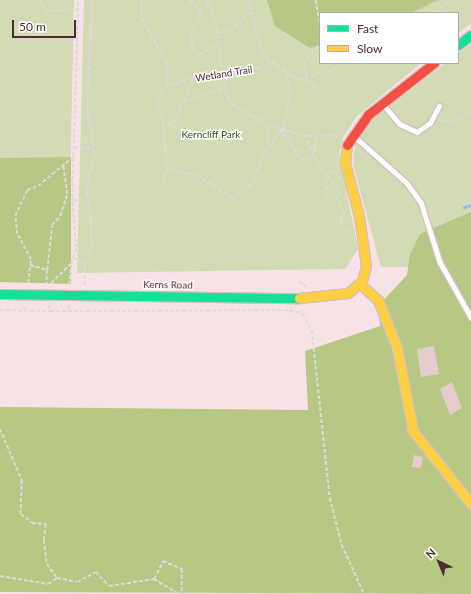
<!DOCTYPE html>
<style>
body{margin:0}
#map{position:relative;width:471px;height:594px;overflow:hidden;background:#f7e3e6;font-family:Lato,sans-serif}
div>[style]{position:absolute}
.green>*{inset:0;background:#d2dbb4}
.forest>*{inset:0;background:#b6c884}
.stream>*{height:2.5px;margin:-1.25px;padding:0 1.25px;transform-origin:1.25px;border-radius:1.25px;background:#8fbff2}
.building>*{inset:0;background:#e5cccc}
.path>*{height:1.5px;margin-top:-0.75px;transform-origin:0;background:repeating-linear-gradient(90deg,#dfd9d9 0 4px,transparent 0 6px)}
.roads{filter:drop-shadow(1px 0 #d6bec2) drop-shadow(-1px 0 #d6bec2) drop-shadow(0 1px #d6bec2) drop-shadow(0 -1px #d6bec2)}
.lane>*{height:4.5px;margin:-2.25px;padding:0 2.25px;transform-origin:2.25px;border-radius:2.25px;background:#fefbfb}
.fast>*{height:9px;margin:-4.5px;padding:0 4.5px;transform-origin:4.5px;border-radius:4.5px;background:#16e098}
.slow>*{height:9px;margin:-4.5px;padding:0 4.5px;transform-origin:4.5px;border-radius:4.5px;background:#ffcf43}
.jam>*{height:9px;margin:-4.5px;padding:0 4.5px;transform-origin:4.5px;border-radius:4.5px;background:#f24e42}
span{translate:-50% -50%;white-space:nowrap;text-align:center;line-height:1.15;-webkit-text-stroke:3px #fff;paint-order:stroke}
.street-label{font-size:10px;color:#4c2a30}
.park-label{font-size:10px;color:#354818}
.legend{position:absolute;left:319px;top:12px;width:140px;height:52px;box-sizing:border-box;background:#fff;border:1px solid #b7aaac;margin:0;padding:5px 7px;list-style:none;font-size:12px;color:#4c2a30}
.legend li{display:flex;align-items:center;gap:8px;height:20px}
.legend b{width:20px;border:1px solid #b7aaac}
.north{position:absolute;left:419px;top:542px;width:40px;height:40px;-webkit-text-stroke:3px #fff;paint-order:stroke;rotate:316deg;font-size:11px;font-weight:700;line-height:16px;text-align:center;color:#4c2a30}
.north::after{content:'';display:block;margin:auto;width:14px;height:18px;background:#4c2a30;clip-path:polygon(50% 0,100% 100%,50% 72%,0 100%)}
.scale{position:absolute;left:12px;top:20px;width:64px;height:18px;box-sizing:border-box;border:2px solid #4c2a30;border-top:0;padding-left:5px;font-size:12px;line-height:14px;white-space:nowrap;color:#4c2a30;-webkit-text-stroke:3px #fff;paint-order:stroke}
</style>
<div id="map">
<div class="green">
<div style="clip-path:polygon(0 0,74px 0,68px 280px,0 279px)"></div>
<div style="clip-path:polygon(84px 0,471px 0,471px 23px,458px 33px,458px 13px,320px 13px,320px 63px,421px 63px,356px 117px,343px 137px,339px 155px,358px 249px,345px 269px,77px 273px)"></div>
<div style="clip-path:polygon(471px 44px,471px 267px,381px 267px,353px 165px,355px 146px,363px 128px,378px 115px,446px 63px,458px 63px,458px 54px)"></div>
</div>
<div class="forest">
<div style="clip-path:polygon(267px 0,438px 0,411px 13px,320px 13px,320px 45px,310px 48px,275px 26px)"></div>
<div style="clip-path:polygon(71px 157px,71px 284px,0 282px,0 158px)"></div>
<div style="clip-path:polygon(471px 212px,471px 594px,0 592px,0 407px,308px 410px,305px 351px,380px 326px,378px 306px,407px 275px,410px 254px,420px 234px)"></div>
</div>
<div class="stream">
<div style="left:464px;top:207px;width:7px;rotate:-16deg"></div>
</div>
<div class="building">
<div style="clip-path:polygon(434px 346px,439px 374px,421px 377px,417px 349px)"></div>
<div style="clip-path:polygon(452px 382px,462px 408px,450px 415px,440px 389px)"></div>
<div style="clip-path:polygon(414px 455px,423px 457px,421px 468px,412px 467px)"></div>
</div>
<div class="path">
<div style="left:41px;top:0;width:12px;rotate:70deg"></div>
<div style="left:45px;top:11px;width:33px;rotate:-3deg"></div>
<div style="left:142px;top:0;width:18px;rotate:90deg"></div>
<div style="left:142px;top:18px;width:54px;rotate:61deg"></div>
<div style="left:168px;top:65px;width:21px;rotate:90deg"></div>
<div style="left:190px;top:0;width:13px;rotate:48deg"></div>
<div style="left:199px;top:10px;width:9px;rotate:-21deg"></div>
<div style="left:207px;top:0;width:31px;rotate:71deg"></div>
<div style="left:217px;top:29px;width:63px;rotate:81.7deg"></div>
<div style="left:226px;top:91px;width:14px;rotate:69deg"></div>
<div style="left:231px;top:104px;width:45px;rotate:29.4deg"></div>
<div style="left:270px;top:126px;width:39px;rotate:15deg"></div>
<div style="left:308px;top:136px;width:32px;rotate:-2deg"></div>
<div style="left:249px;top:0;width:57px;rotate:76.7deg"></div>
<div style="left:262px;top:55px;width:37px;rotate:35deg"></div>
<div style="left:292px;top:76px;width:8px;rotate:30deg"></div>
<div style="left:299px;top:80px;width:55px;rotate:-18.1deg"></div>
<div style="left:316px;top:0;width:26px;rotate:81deg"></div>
<div style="left:199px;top:10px;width:4px;rotate:63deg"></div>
<div style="left:201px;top:14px;width:22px;rotate:117deg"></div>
<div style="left:191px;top:34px;width:16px;rotate:83deg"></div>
<div style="left:193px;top:50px;width:8px;rotate:30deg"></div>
<div style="left:200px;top:54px;width:21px;rotate:-28deg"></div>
<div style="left:435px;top:13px;width:20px;rotate:-41deg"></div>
<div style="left:218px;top:33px;width:12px;rotate:-9deg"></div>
<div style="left:230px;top:31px;width:28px;rotate:-44deg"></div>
<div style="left:271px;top:63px;width:18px;rotate:158deg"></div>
<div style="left:254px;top:70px;width:57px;rotate:173deg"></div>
<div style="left:197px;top:77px;width:36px;rotate:162deg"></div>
<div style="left:163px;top:88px;width:16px;rotate:112deg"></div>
<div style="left:157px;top:103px;width:17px;rotate:69deg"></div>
<div style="left:163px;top:119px;width:49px;rotate:85.3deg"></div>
<div style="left:167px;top:168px;width:32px;rotate:14deg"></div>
<div style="left:198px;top:176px;width:41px;rotate:32.2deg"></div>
<div style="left:233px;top:198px;width:24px;rotate:-38deg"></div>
<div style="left:252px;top:183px;width:32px;rotate:-68deg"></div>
<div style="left:264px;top:153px;width:35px;rotate:-53deg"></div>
<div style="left:285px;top:125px;width:35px;rotate:-82deg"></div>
<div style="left:290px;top:90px;width:20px;rotate:-105deg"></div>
<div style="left:307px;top:77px;width:15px;rotate:-106deg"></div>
<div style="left:303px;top:63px;width:25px;rotate:-48deg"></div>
<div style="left:303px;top:78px;width:16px;rotate:35deg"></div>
<div style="left:184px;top:102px;width:44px;rotate:-18.4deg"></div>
<div style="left:439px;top:120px;width:15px;rotate:8deg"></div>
<div style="left:454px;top:122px;width:20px;rotate:-33deg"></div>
<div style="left:267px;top:124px;width:20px;rotate:84deg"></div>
<div style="left:281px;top:129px;width:36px;rotate:56deg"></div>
<div style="left:301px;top:159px;width:15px;rotate:-4deg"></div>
<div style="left:163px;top:130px;width:19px;rotate:-43deg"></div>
<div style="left:177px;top:117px;width:41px;rotate:-67.2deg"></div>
<div style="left:305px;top:135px;width:36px;rotate:66deg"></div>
<div style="left:320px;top:168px;width:31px;rotate:48deg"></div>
<div style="left:74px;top:147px;width:20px;rotate:6deg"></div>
<div style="left:294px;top:151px;width:18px;rotate:-3deg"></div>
<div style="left:314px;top:154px;width:18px;rotate:-84deg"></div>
<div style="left:162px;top:183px;width:16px;rotate:-72deg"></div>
<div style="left:341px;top:194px;width:5px;rotate:158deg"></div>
<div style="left:336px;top:196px;width:19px;rotate:62deg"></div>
<div style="left:345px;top:213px;width:9px;rotate:117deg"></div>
<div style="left:341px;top:221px;width:7px;rotate:74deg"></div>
<div style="left:343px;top:228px;width:8px;rotate:30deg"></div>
<div style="left:73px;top:201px;width:16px;rotate:-18deg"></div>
<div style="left:326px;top:202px;width:29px;rotate:-90deg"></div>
<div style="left:326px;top:173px;width:9px;rotate:-18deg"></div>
<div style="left:73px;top:258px;width:13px;rotate:23deg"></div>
<div style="left:85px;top:263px;width:22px;rotate:90deg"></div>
<div style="left:85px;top:263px;width:17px;rotate:-69deg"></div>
<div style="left:91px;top:247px;width:22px;rotate:-90deg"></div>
<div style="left:91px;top:225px;width:36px;rotate:-98deg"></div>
<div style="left:86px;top:189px;width:37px;rotate:-77deg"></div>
<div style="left:94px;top:153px;width:48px;rotate:-98.5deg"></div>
<div style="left:87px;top:106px;width:106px;rotate:-87.3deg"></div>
<div style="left:30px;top:265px;width:18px;rotate:16deg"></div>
<div style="left:47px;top:270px;width:45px;rotate:-83.7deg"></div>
<div style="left:52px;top:225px;width:12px;rotate:-48deg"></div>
<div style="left:60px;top:216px;width:23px;rotate:-72deg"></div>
<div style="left:67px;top:194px;width:29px;rotate:-98deg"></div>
<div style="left:47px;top:270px;width:14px;rotate:90deg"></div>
<div style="left:299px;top:282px;width:9px;rotate:32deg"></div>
<div style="left:28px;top:283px;width:23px;rotate:-83deg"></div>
<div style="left:31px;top:260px;width:30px;rotate:-118deg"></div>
<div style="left:17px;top:234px;width:18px;rotate:-96deg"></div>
<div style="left:15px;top:216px;width:29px;rotate:-65deg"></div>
<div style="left:27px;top:190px;width:12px;rotate:-20deg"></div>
<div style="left:38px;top:186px;width:47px;rotate:-39.8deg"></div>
<div style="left:51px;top:283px;width:28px;rotate:-44deg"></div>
<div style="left:71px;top:264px;width:17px;rotate:-73deg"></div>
<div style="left:76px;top:248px;width:50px;rotate:-94.6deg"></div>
<div style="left:72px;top:198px;width:198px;rotate:-88.3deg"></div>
<div style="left:69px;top:285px;width:20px;rotate:-84deg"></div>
<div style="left:49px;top:305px;width:6px;rotate:81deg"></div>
<div style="left:50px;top:311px;width:239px;rotate:-0.2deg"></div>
<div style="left:289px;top:310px;width:15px;rotate:16deg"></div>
<div style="left:303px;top:314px;width:18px;rotate:61deg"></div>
<div style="left:312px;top:330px;width:169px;rotate:83.9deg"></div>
<div style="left:330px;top:498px;width:49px;rotate:75.7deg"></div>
<div style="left:342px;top:545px;width:54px;rotate:65.8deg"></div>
<div style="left:68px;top:305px;width:8px;rotate:60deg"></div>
<div style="left:0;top:310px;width:50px;rotate:1.1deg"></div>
<div style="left:24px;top:311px;width:6px;rotate:-90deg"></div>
<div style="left:0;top:429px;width:56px;rotate:66.7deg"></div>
<div style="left:22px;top:480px;width:34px;rotate:92deg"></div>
<div style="left:21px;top:514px;width:14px;rotate:39deg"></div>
<div style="left:32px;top:523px;width:14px;rotate:4deg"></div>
<div style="left:46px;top:524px;width:16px;rotate:97deg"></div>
<div style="left:44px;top:540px;width:24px;rotate:83deg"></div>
<div style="left:47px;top:564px;width:17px;rotate:54deg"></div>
<div style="left:57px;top:578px;width:20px;rotate:11deg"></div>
<div style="left:77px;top:582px;width:21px;rotate:-28deg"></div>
<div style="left:96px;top:572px;width:19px;rotate:47deg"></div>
<div style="left:109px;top:586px;width:46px;rotate:-8.8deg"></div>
<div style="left:154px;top:579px;width:20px;rotate:-63deg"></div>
<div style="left:163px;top:561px;width:21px;rotate:23deg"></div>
<div style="left:182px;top:569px;width:25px;rotate:90deg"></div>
<div style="left:0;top:576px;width:49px;rotate:9.5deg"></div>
<div style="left:48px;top:584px;width:11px;rotate:-34deg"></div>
<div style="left:154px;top:579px;width:29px;rotate:31deg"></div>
</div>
<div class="roads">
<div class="lane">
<div style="left:383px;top:104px;width:26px;rotate:50deg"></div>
<div style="left:400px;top:124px;width:19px;rotate:25deg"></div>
<div style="left:417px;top:132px;width:16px;rotate:-35deg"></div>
<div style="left:430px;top:123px;width:19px;rotate:-62deg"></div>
<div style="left:354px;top:136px;width:71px;rotate:41.6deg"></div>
<div style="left:407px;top:183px;width:24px;rotate:54deg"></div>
<div style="left:421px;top:202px;width:63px;rotate:72.4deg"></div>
<div style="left:440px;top:262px;width:63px;rotate:60.6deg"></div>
</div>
<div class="fast">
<div style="left:458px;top:45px;width:16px;rotate:-38deg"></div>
<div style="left:0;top:294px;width:299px;rotate:0.8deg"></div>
</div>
<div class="slow">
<div style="left:360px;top:284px;width:24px;rotate:42deg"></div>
<div style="left:378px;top:300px;width:52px;rotate:68.4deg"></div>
<div style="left:397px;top:348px;width:85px;rotate:79.1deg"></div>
<div style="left:413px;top:431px;width:93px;rotate:51.5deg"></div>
<div style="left:299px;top:298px;width:49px;rotate:-5.8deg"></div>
<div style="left:348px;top:293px;width:18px;rotate:-41deg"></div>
<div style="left:362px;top:281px;width:16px;rotate:-75deg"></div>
<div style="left:366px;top:266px;width:50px;rotate:-98deg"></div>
<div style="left:359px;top:216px;width:55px;rotate:-104.8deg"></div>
<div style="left:345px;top:163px;width:18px;rotate:-84deg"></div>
</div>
<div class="jam">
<div style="left:347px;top:145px;width:38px;rotate:-55deg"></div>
<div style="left:369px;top:114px;width:83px;rotate:-38.1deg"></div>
</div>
</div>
<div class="street-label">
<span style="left:224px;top:74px;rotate:-9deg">Wetland Trail</span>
<span style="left:168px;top:285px;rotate:1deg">Kerns Road</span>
</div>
<div class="park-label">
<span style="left:211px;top:135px">Kerncliff Park</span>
</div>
<ul class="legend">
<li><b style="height:5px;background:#16e098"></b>Fast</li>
<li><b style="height:5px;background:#ffcf43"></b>Slow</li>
</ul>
<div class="north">N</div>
<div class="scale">50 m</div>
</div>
